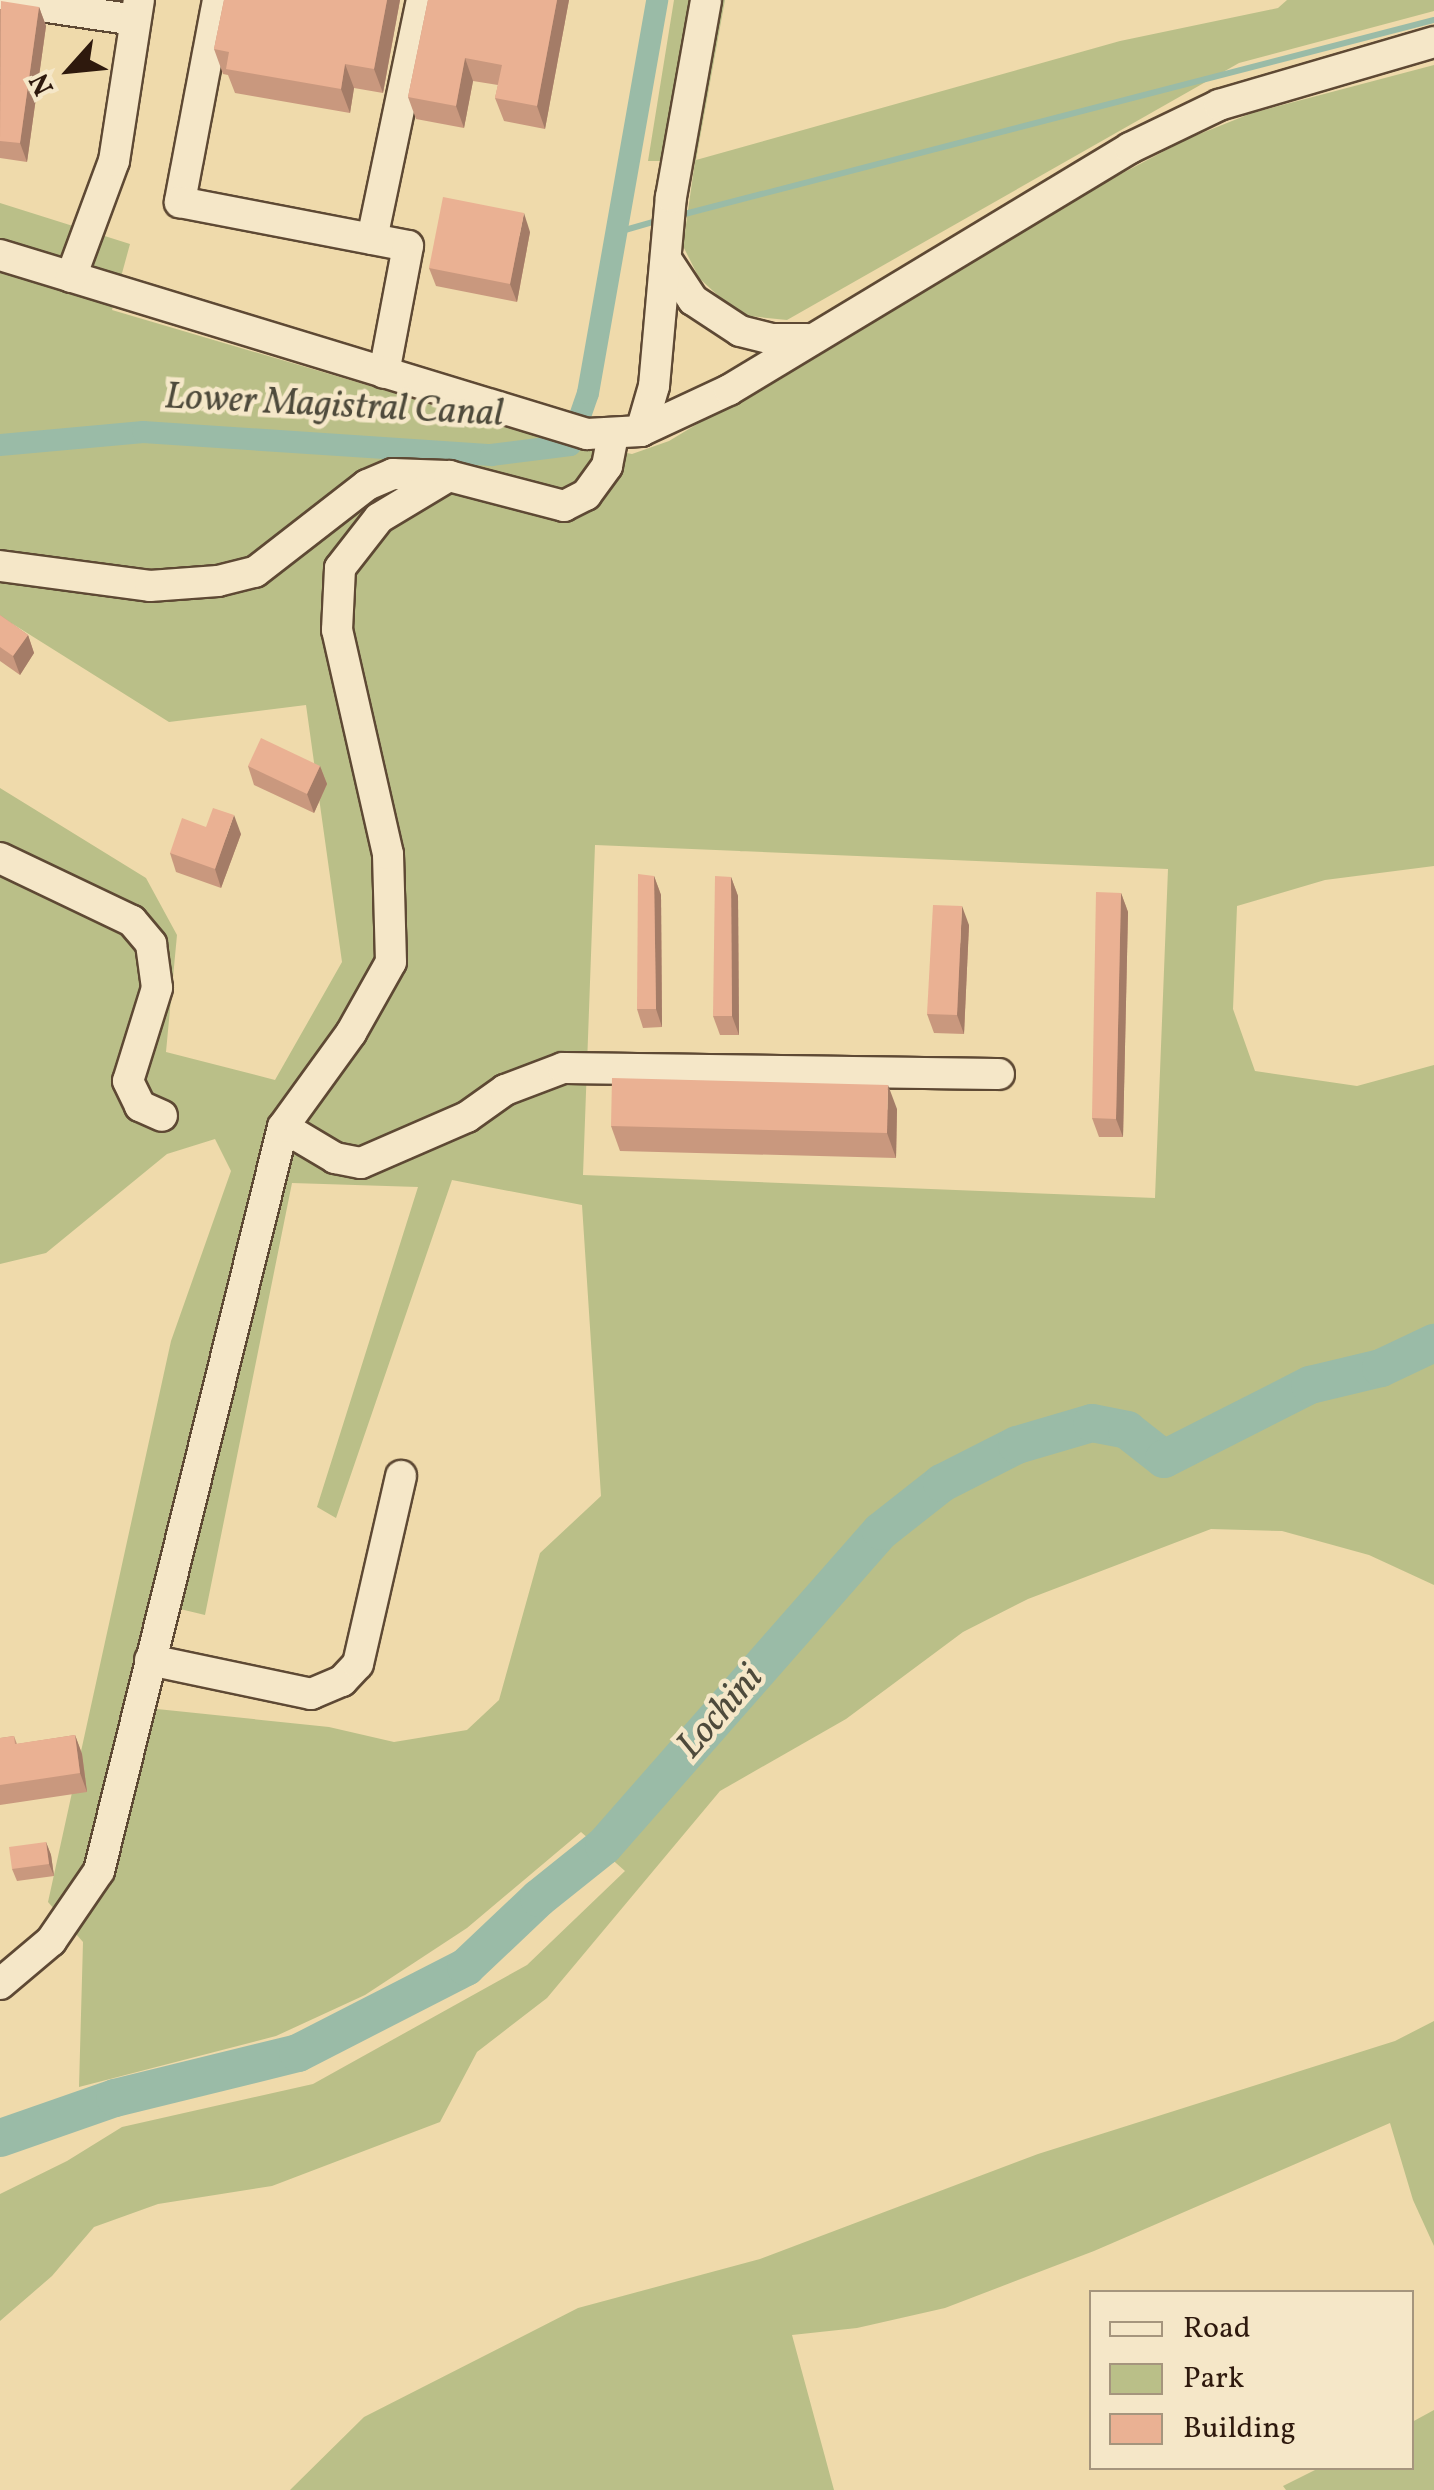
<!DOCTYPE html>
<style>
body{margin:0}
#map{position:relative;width:1434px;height:2490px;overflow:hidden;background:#efdaab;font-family:Vollkorn,serif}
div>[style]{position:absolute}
.green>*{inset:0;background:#babf88}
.stream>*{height:6px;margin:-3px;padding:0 3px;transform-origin:3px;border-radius:3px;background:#9abba7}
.canal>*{height:22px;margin:-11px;padding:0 11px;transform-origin:11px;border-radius:11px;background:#9abba7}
.river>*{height:38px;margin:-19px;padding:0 19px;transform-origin:19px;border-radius:19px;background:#9abba7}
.roads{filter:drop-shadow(2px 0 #5e4934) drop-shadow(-2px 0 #5e4934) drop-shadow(0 2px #5e4934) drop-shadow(0 -2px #5e4934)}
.minor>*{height:30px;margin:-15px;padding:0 15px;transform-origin:15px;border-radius:15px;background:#f5e7c8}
.wall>*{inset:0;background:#c9987e}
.shaded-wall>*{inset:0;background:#a47c67}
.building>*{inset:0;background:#eab193}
span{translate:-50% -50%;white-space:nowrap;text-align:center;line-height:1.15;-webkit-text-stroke:9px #f5e7c8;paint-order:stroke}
.water-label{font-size:38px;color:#4e4a3b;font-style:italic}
.legend{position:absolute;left:1089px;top:2290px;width:325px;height:180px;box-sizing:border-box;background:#f5e7c8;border:2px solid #a5957d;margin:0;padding:12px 18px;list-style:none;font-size:30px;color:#2e190d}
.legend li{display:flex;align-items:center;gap:20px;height:50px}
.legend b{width:50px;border:2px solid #a5957d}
.north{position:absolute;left:20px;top:20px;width:100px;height:100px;-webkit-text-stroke:8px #f5e7c8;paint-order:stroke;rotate:243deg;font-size:28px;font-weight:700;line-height:40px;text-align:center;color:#2e190d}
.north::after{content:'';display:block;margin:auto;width:35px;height:45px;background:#2e190d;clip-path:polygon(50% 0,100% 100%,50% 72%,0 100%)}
</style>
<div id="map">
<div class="green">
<div style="clip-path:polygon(674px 0,725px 0,696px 160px,1120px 41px,1278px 8px,1287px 0,1434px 0,1434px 11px,1239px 63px,787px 320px,739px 315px,699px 278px,683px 246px,695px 161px,648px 161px)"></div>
<div style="clip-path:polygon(evenodd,1434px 65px,1434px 866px,1325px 880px,1237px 906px,1233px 1009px,1255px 1071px,1357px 1086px,1434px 1065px,1434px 1585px,1369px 1555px,1282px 1531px,1211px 1529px,1028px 1599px,963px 1632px,846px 1719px,720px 1791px,547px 1998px,477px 2052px,440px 2122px,272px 2186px,158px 2204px,94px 2227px,52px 2276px,0 2321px,0 2194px,67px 2161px,122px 2127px,313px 2084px,527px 1965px,625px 1871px,581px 1832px,467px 1928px,365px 1995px,276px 2036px,79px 2087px,83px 1942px,48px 1902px,171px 1341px,231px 1171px,215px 1139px,167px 1154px,46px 1253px,0 1264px,0 788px,146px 878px,177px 935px,166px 1052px,275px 1080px,342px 962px,306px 705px,169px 722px,0 616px,0 203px,130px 244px,112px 310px,543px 437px,632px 454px,669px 441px,1053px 210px,1187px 139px,1252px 113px,1434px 65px,595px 845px,1168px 869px,1155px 1198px,583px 1175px,595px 845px,1434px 65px,452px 1180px,582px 1205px,601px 1496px,540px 1553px,499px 1700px,467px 1730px,394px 1742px,329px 1727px,157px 1709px,180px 1609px,205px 1615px,292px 1183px,418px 1187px,317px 1507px,336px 1518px,452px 1180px)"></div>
<div style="clip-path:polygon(1434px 2021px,1434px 2246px,1413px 2200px,1390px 2123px,1094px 2251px,945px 2308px,857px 2328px,792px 2335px,834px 2490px,290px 2490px,364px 2417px,578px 2308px,760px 2259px,1038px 2154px,1395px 2041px)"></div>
<div style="clip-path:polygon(1434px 2410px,1434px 2490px,1286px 2490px,1283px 2486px,1319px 2468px,1412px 2468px,1412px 2422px)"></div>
</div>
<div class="stream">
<div style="left:677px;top:216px;width:782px;rotate:-14.52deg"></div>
<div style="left:618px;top:232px;width:44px;rotate:-15.9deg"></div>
</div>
<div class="canal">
<div style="left:0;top:445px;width:144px;rotate:-5.2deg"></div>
<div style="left:143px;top:432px;width:349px;rotate:3.8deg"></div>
<div style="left:491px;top:455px;width:80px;rotate:-7.2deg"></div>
<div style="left:570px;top:445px;width:55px;rotate:-70.9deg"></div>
<div style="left:588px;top:393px;width:399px;rotate:-80deg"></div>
</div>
<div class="river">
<div style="left:0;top:2138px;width:122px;rotate:-19.2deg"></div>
<div style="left:115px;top:2098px;width:188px;rotate:-13.8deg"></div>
<div style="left:298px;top:2053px;width:189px;rotate:-27.1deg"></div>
<div style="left:466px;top:1967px;width:100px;rotate:-43.4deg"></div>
<div style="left:539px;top:1898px;width:83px;rotate:-38.7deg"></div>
<div style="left:604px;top:1846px;width:419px;rotate:-48.7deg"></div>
<div style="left:881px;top:1531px;width:78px;rotate:-38.2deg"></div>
<div style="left:942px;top:1483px;width:84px;rotate:-26.9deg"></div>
<div style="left:1017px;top:1445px;width:78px;rotate:-16.3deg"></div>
<div style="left:1092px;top:1423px;width:36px;rotate:11deg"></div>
<div style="left:1127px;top:1430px;width:47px;rotate:38.1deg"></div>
<div style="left:1164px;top:1459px;width:164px;rotate:-26.9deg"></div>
<div style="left:1310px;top:1385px;width:73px;rotate:-13.5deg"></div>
<div style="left:1381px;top:1368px;width:59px;rotate:-25.3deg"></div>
</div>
<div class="roads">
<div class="minor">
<div style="left:0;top:0;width:136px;rotate:8.4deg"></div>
<div style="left:218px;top:0;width:206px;rotate:100.7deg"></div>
<div style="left:180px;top:202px;width:232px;rotate:10.9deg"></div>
<div style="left:408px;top:246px;width:129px;rotate:100.7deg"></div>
<div style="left:372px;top:239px;width:244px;rotate:-78.2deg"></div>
<div style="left:0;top:255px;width:614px;rotate:16.96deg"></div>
<div style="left:587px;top:434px;width:54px;rotate:-3.2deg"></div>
<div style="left:641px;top:431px;width:97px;rotate:-25deg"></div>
<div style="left:729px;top:390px;width:468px;rotate:-31.1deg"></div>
<div style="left:1130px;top:148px;width:99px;rotate:-25.8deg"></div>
<div style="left:1219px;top:105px;width:224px;rotate:-16.3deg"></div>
<div style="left:666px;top:259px;width:49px;rotate:56.6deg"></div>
<div style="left:693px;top:300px;width:56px;rotate:33.4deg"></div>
<div style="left:740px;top:331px;width:32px;rotate:14deg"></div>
<div style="left:771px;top:339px;width:36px"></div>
<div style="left:71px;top:277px;width:124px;rotate:-69.7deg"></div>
<div style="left:114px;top:161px;width:163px;rotate:-81.2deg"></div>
<div style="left:641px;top:431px;width:47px;rotate:-73.9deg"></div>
<div style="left:654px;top:386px;width:190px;rotate:-84.9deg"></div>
<div style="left:671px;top:197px;width:200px;rotate:-79.9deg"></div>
<div style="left:0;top:566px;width:151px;rotate:7.6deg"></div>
<div style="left:150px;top:586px;width:68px;rotate:-4.2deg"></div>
<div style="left:218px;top:581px;width:38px;rotate:-14deg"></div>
<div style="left:255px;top:572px;width:142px;rotate:-37.8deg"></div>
<div style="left:367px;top:485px;width:28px;rotate:-23deg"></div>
<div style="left:393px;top:474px;width:54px;rotate:2.1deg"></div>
<div style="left:0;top:858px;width:146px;rotate:25.5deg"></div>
<div style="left:132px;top:921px;width:30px;rotate:50deg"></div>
<div style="left:151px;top:944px;width:44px;rotate:82.2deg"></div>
<div style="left:157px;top:988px;width:97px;rotate:107.3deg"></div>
<div style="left:128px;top:1081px;width:28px;rotate:64deg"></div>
<div style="left:140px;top:1106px;width:24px;rotate:24deg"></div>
<div style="left:283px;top:1127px;width:61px;rotate:30.8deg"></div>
<div style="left:335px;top:1158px;width:26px;rotate:11deg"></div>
<div style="left:361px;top:1163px;width:116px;rotate:-23.5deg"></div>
<div style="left:467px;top:1117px;width:47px;rotate:-35.4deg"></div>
<div style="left:505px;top:1090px;width:62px;rotate:-20.8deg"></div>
<div style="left:563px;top:1068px;width:436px;rotate:0.8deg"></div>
<div style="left:150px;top:1660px;width:165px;rotate:11.9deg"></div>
<div style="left:311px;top:1694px;width:34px;rotate:-23deg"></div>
<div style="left:342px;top:1681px;width:23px;rotate:-47deg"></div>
<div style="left:358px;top:1664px;width:193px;rotate:-77.1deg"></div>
<div style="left:0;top:1984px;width:67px;rotate:-40.1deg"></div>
<div style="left:51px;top:1941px;width:85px;rotate:-55.6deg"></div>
<div style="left:99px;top:1871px;width:766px;rotate:-76.11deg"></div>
<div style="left:283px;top:1127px;width:116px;rotate:-54.1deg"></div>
<div style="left:351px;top:1033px;width:81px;rotate:-60.6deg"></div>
<div style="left:391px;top:962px;width:108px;rotate:-91.6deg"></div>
<div style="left:388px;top:854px;width:230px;rotate:-102.8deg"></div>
<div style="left:337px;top:630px;width:62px;rotate:-87.2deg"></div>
<div style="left:340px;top:568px;width:63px;rotate:-52deg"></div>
<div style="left:379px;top:518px;width:82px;rotate:-31deg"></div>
<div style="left:449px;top:476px;width:119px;rotate:14.6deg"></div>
<div style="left:564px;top:506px;width:25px;rotate:-27deg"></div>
<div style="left:586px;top:495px;width:36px;rotate:-54deg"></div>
<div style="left:607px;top:466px;width:33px;rotate:-79deg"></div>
</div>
</div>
<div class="wall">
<div style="clip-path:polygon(224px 0,400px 0,383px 93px,354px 88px,350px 113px,235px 93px,228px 75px,223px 74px,214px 49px)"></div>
<div style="clip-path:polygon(428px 0,569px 0,545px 129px,504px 121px,495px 98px,498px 85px,473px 81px,464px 128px,416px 119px,408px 97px)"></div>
<div style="clip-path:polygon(39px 7px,46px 26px,27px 162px,0 158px,0 9px)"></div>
<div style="clip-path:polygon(530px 232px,517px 302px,436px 286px,429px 268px)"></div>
<div style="clip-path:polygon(0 615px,28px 635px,34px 653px,20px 675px,0 661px)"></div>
<div style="clip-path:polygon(248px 766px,320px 766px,327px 784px,314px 813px,254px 785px)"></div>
<div style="clip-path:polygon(241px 834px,221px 888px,176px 872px,170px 853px)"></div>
<div style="clip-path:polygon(654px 876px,661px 895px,662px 1027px,643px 1028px,637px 1009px)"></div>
<div style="clip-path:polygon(731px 877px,738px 896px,739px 1035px,720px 1035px,713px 1016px)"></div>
<div style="clip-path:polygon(1121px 893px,1128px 912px,1123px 1137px,1099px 1137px,1092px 1118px)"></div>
<div style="clip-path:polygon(969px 925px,964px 1034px,934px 1033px,927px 1014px)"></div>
<div style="clip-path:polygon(897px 1109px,896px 1158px,620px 1151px,611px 1126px)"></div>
<div style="clip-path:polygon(75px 1735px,82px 1754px,87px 1792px,0 1805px,0 1738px,14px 1736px,17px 1744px)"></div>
<div style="clip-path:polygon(46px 1842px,51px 1855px,54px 1876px,17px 1881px,12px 1869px)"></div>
</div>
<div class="shaded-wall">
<div style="clip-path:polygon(387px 0,400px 0,383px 93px,374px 69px)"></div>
<div style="clip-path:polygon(557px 0,569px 0,545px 129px,537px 106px)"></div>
<div style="clip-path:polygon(39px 7px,46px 26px,27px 162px,20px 143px)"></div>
<div style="clip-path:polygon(465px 58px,473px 81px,464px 128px,456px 106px)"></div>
<div style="clip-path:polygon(345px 64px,354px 88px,350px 113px,341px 89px)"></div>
<div style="clip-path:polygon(524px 213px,530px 232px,517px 302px,510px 284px)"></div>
<div style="clip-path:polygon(28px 635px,34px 653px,20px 675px,13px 656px)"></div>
<div style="clip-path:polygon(320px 766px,327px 784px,314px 813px,307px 794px)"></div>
<div style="clip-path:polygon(234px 815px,241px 834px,221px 888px,215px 869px)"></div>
<div style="clip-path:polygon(654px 876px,661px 895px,662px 1027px,656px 1009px)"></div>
<div style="clip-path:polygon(731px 877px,738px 896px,739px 1035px,732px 1016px)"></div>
<div style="clip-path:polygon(1121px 893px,1128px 912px,1123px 1137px,1116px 1119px)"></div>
<div style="clip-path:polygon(962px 906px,969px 925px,964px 1034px,957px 1015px)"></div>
<div style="clip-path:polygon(888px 1085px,897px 1109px,896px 1158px,887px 1133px)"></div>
<div style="clip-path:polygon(75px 1735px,82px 1754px,87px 1792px,80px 1773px)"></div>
<div style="clip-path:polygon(46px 1842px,51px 1855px,54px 1876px,49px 1864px)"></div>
</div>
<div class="building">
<div style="clip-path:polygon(224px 0,387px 0,374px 69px,345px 64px,341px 89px,226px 69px,229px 52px,214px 49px)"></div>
<div style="clip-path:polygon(428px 0,557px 0,537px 106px,495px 98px,502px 65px,465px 58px,456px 106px,408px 97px)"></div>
<div style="clip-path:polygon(1px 1px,39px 7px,20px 143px,0 141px)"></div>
<div style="clip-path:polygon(443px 197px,524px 213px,510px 284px,429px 268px)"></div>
<div style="clip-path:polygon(0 615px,28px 635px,13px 656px,0 647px)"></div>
<div style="clip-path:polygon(261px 738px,320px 766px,307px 794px,248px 766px)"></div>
<div style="clip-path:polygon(213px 808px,234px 815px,215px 869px,170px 853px,182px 818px,206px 827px)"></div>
<div style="clip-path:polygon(638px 874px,654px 876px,656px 1009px,637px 1009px)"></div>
<div style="clip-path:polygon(715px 876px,731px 877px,732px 1016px,713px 1016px)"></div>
<div style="clip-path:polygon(1096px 892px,1121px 893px,1116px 1119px,1092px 1118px)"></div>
<div style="clip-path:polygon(933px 905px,962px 906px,957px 1015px,927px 1014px)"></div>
<div style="clip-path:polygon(612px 1078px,888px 1085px,887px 1133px,611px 1126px)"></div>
<div style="clip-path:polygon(75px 1735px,80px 1773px,0 1785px,0 1738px,14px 1736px,15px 1744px)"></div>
<div style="clip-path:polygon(46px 1842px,49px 1864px,12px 1869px,9px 1847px)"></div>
</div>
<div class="water-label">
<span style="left:334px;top:407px;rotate:3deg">Lower Magistral Canal</span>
<span style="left:721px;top:1713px;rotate:-49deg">Lochini</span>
</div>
<ul class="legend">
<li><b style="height:12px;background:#f5e7c8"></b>Road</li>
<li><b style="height:28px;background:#babf88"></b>Park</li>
<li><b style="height:28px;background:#eab193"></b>Building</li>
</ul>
<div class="north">N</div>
</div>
